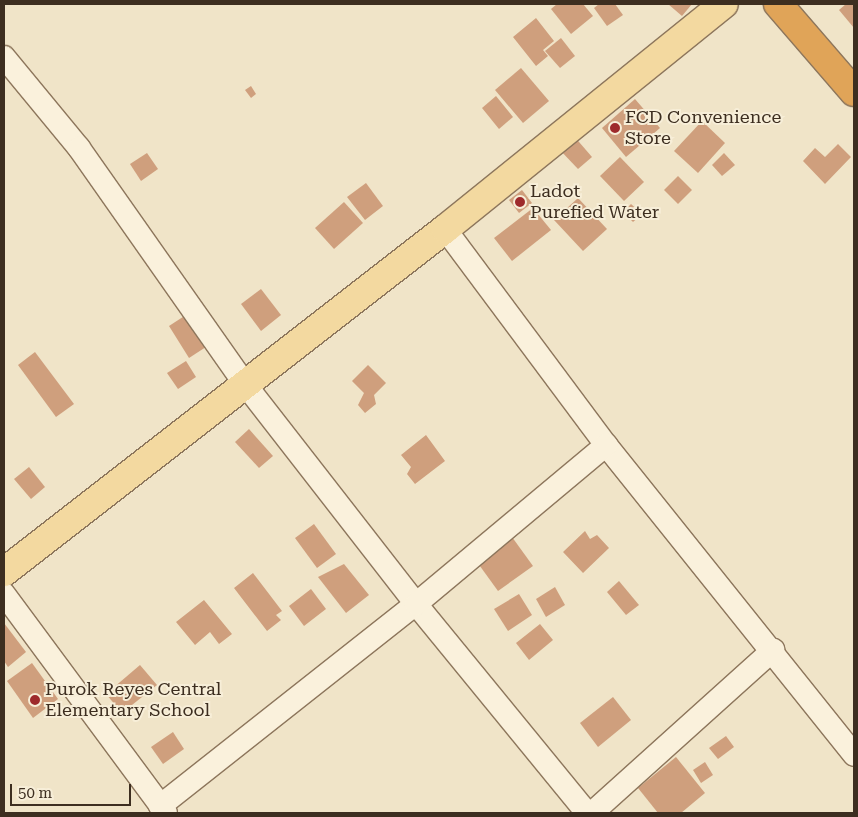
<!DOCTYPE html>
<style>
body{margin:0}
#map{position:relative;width:858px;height:817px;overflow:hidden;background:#f0e4c8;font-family:"Roboto Serif",serif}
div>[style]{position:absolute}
.building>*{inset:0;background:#cf9f7d}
.roads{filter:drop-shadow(1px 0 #8d765c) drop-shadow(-1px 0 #8d765c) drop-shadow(0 1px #8d765c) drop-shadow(0 -1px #8d765c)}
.minor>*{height:22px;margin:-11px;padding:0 11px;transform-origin:11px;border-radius:11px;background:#faf1dc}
.major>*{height:28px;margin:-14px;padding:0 14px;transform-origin:14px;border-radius:14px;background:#f3d9a0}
.highway>*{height:28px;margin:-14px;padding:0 14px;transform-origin:14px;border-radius:14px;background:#e0a458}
.dots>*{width:14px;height:14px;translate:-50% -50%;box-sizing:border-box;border:2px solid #f7eed8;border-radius:50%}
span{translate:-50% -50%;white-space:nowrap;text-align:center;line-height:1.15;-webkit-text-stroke:4px #f7eed8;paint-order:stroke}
.poi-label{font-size:18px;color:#3d2e20}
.left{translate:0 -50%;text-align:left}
.frame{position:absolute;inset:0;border:5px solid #3d2e20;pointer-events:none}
.scale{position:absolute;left:10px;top:784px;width:121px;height:22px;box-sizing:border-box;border:2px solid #3d2e20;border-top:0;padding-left:6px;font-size:15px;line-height:18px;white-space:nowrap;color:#3d2e20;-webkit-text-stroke:4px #f7eed8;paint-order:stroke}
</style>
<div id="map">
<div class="building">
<div style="clip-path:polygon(557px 4px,583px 4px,593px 16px,571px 34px,551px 9px)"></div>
<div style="clip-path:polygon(599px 4px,615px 4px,623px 15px,607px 26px,594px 8px)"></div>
<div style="clip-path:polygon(668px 4px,692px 4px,682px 16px)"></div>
<div style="clip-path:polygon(846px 4px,854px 4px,854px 28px,839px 10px)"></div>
<div style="clip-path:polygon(536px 18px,554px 41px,543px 50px,548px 56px,536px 66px,513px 37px)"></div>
<div style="clip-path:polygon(561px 38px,575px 56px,560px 68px,545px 51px)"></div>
<div style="clip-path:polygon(521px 68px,549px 101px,523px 123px,495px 90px)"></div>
<div style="clip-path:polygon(251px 86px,256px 94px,251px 98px,245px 90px)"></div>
<div style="clip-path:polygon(496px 96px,513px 117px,499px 129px,482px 108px)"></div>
<div style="clip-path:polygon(635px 99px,660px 128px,626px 157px,602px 128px)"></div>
<div style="clip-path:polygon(702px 121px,725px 143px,698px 173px,674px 151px)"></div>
<div style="clip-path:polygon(573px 135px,592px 157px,578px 169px,558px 148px)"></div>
<div style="clip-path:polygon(838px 144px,851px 157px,825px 184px,803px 161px,815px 148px,825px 157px)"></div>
<div style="clip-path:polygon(147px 153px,158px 169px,141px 181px,130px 164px)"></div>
<div style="clip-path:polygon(724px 153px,735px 165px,722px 176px,712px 165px)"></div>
<div style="clip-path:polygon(620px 157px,644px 182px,624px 201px,600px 176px)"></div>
<div style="clip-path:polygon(678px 176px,692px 190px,678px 204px,664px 190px)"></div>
<div style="clip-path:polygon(366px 183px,383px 206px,365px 220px,347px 197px)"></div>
<div style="clip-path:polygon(522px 190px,532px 203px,519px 213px,509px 200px)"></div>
<div style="clip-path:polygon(578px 198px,607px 229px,583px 251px,554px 220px)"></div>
<div style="clip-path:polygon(344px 202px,363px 223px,334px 249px,315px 228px)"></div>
<div style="clip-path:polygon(631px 204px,642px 214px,633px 222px,623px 212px)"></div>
<div style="clip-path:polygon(533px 208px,551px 230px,512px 261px,494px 238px)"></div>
<div style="clip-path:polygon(261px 289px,281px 315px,261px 331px,241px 304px)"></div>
<div style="clip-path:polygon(189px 313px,209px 345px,189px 358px,169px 326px)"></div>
<div style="clip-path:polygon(35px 352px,74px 404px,56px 417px,18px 365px)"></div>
<div style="clip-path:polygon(186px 361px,196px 377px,178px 389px,167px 373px)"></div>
<div style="clip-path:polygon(368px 365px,386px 383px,374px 395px,376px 404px,365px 413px,358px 405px,364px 393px,352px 381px)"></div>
<div style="clip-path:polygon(249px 429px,273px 456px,259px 468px,235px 442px)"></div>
<div style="clip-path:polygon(426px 435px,445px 461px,415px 484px,407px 474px,411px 467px,401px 455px)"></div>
<div style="clip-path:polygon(29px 467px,45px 487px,31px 499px,14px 479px)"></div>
<div style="clip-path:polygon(314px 524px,336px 554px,317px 568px,295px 538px)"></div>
<div style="clip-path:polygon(585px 531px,590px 539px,597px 535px,609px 548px,583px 573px,563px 552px)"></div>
<div style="clip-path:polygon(512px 537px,533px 566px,498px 591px,477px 562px)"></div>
<div style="clip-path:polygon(344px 564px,369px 595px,346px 613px,318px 577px)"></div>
<div style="clip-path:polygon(253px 573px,282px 611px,276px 615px,281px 620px,267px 631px,234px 588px)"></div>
<div style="clip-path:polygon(619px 581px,639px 605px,626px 615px,607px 592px)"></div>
<div style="clip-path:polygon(555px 587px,565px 605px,546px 617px,536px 599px)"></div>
<div style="clip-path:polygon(311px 589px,326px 609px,304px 626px,289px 606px)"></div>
<div style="clip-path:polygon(519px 594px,532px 615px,508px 631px,494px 609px)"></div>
<div style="clip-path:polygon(204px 600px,232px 634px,219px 644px,210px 632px,195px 645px,176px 622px)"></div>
<div style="clip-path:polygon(4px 623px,26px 652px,8px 667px,4px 661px)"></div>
<div style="clip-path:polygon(540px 624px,553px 640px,529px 660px,516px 643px)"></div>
<div style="clip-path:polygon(32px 663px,58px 699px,33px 718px,7px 681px)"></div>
<div style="clip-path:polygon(140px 665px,157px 685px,122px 713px,106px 694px)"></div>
<div style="clip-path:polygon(613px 697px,631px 720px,598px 747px,580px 723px)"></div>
<div style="clip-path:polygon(173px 732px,184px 749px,163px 764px,151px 747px)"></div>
<div style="clip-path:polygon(726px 736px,734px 747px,718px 759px,709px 748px)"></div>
<div style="clip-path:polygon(676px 757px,705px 793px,681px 813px,658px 813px,638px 788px)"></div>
<div style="clip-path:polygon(705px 762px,713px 775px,701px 783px,693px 770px)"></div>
</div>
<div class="roads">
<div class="minor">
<div style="left:4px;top:57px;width:118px;rotate:50.5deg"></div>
<div style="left:79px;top:148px;width:287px;rotate:54.9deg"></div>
<div style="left:244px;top:383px;width:280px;rotate:52.1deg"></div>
<div style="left:416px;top:604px;width:270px;rotate:50.7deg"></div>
<div style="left:445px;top:229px;width:269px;rotate:53.3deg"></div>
<div style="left:606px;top:445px;width:397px;rotate:51.3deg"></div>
<div style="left:4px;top:594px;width:272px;rotate:53.5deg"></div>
<div style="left:160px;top:806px;width:326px;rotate:-38.3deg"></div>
<div style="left:416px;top:604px;width:248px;rotate:-39.9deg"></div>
<div style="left:592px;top:813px;width:244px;rotate:-42deg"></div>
</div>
<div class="major">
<div style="left:4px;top:572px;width:559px;rotate:-37.87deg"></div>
<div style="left:445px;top:229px;width:358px;rotate:-38.9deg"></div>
</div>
<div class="highway">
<div style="left:778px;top:4px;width:116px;rotate:49.2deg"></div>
</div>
</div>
<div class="dots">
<div style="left:615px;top:128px;background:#9e2a2b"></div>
<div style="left:520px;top:202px;background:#9e2a2b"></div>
<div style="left:35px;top:700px;background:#9e2a2b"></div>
</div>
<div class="poi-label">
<span class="left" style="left:625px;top:128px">FCD Convenience<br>Store</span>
<span class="left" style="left:530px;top:202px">Ladot<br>Purefied Water</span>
<span class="left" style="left:45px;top:700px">Purok Reyes Central<br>Elementary School</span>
</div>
<div class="frame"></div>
<div class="scale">50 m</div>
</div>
